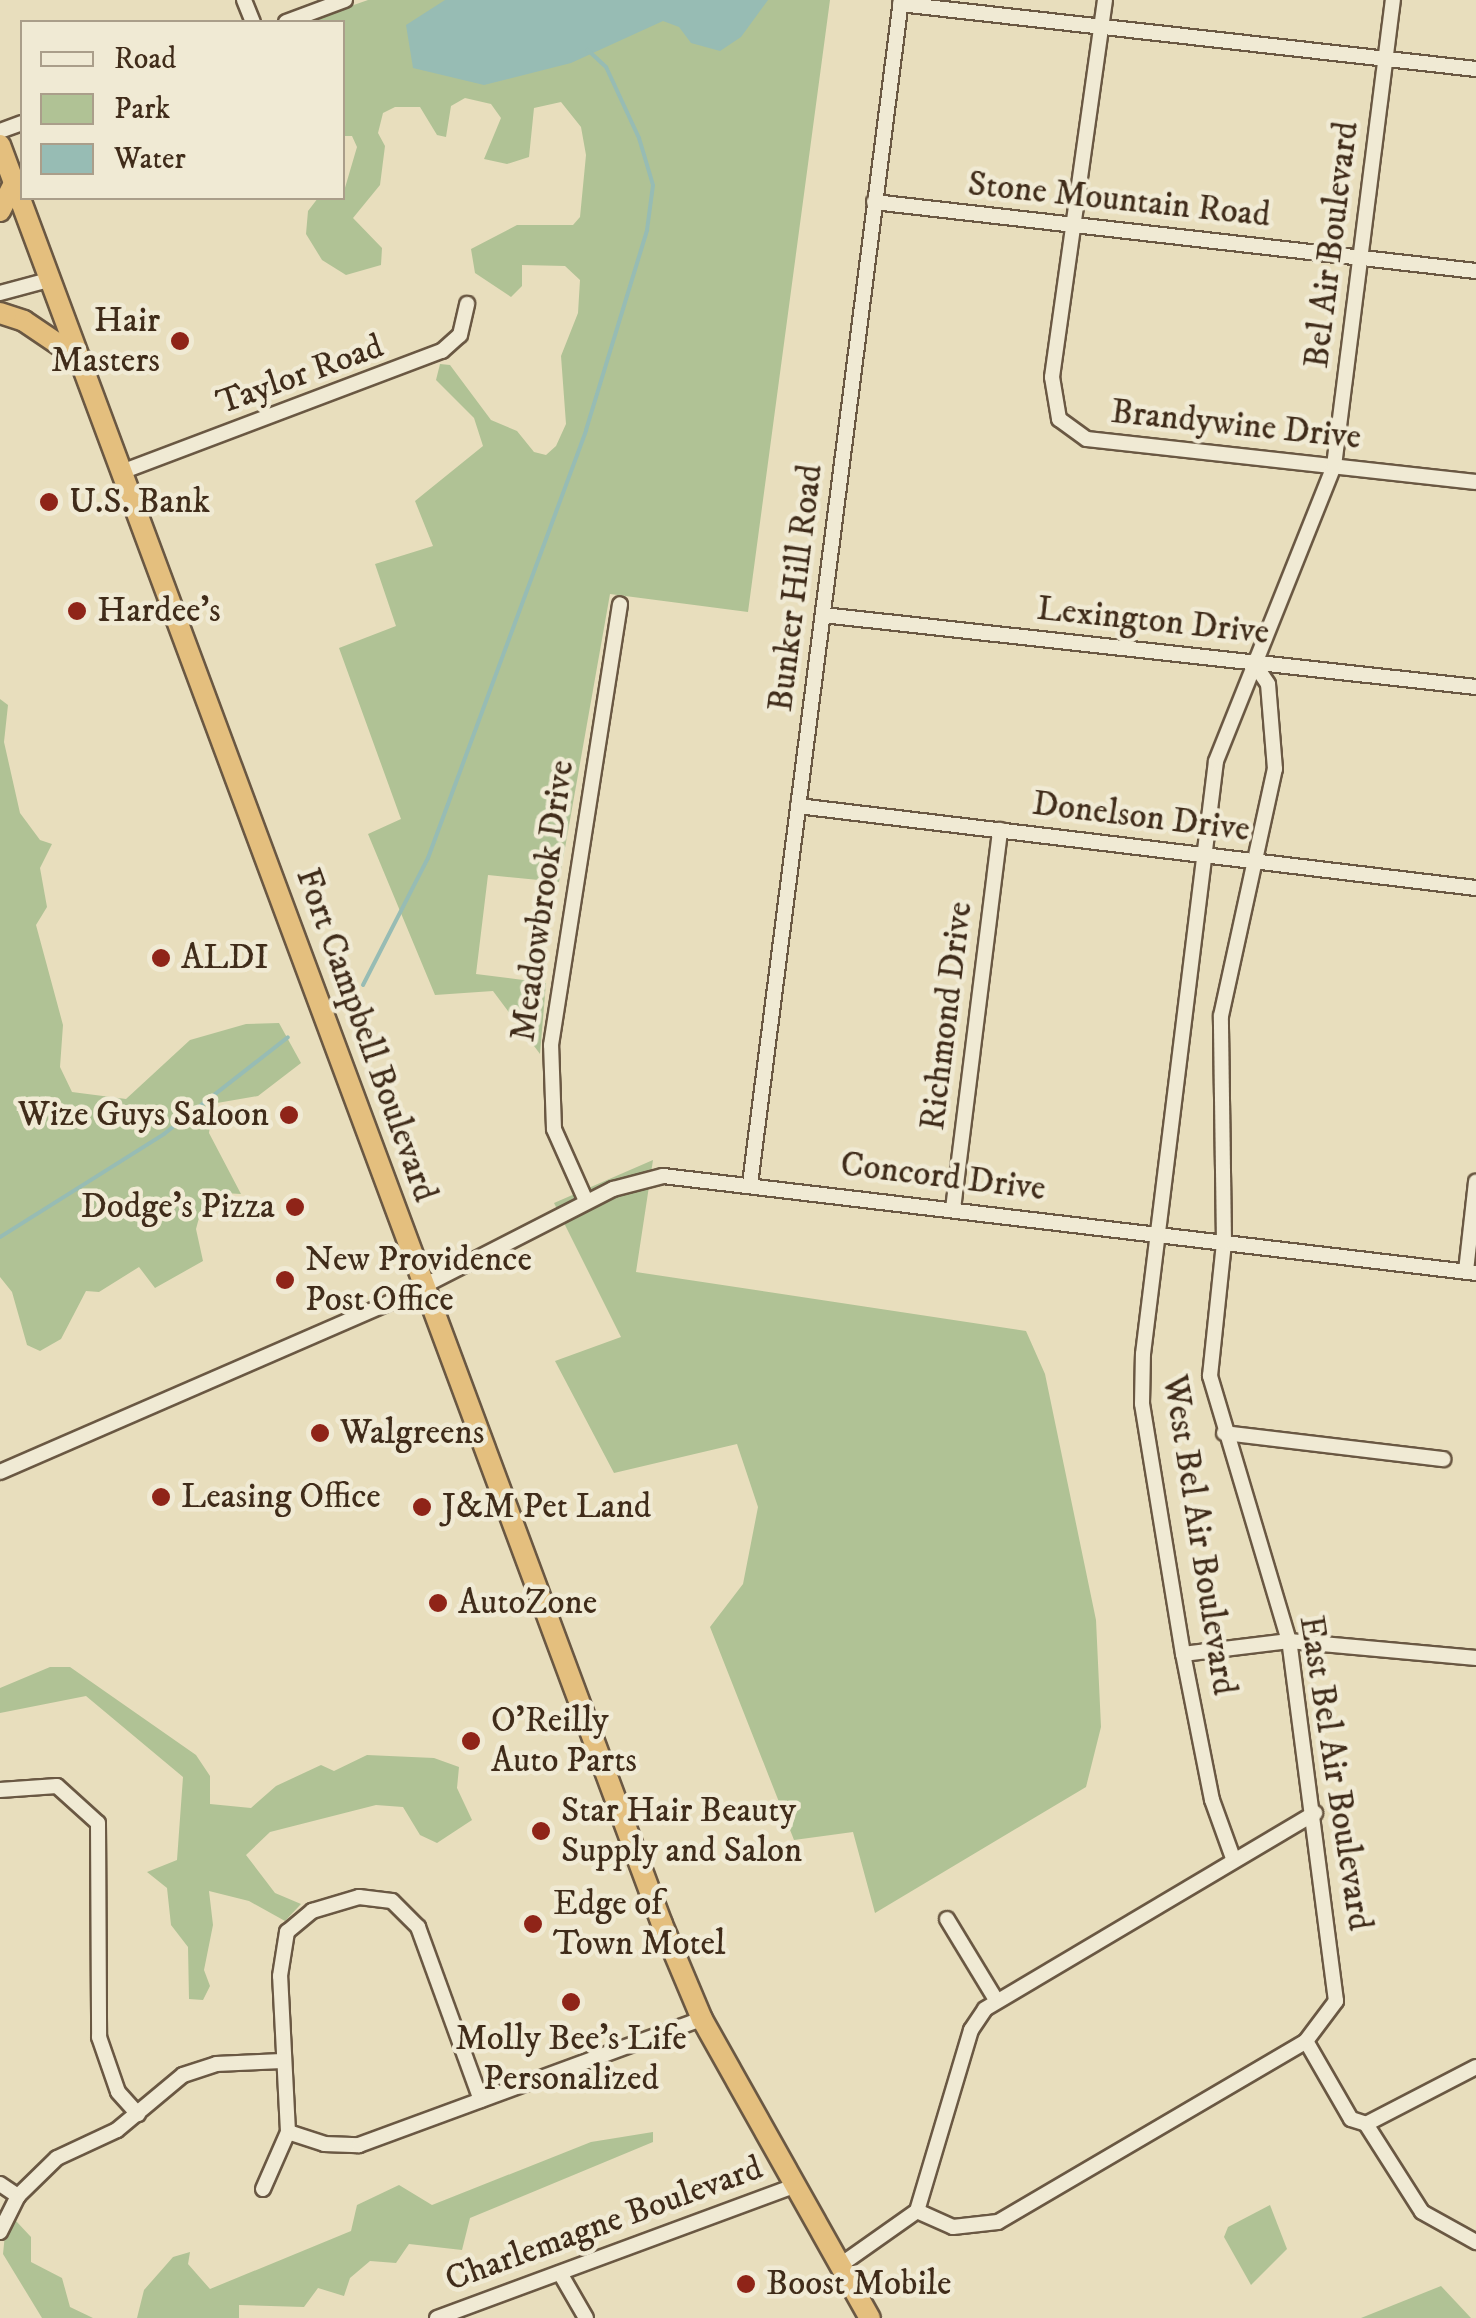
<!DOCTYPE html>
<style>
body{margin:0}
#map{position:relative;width:1476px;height:2318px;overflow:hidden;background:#e8debd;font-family:"IM FELL DW Pica",serif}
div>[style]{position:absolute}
.green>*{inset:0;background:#b0c295}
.water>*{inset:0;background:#97bcb4}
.stream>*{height:4px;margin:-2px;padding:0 2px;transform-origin:2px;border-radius:2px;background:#97bcb4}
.roads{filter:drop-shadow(2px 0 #6a5843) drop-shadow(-2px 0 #6a5843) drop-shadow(0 2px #6a5843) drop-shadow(0 -2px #6a5843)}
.minor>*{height:14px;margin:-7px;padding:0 7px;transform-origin:7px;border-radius:7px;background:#f0ead4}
.highway>*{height:20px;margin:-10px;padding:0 10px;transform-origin:10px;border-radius:10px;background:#e4bf7e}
.dots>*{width:28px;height:28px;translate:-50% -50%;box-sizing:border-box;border:5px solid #f0ead4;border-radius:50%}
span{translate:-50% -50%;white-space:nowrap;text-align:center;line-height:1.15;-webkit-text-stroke:9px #f0ead4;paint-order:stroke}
.street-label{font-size:35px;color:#402c1a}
.poi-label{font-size:35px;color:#402c1a}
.right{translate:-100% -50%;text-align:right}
.left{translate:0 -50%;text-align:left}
.legend{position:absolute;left:20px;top:20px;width:325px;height:180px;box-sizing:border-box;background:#f0ead4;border:2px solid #aa9e8a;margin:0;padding:12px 18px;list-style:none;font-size:30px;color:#402c1a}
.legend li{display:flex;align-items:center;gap:20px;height:50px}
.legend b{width:50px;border:2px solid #aa9e8a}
</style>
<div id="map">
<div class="green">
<div style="clip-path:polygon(368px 0,830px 0,748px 612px,610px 594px,559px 882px,488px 875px,476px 974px,546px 983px,540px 1054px,493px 991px,435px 995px,368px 834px,401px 819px,339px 648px,396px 626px,375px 564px,433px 546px,415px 501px,483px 446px,474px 418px,436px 380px,440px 364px,450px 365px,491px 420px,517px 431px,534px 452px,546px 455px,556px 446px,566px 424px,561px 356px,578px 313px,580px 280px,565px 266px,522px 265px,522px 286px,511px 297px,475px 273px,471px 249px,517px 225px,573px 225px,580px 217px,586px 155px,581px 127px,561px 102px,534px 108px,529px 157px,507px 164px,484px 159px,501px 118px,491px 104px,465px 98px,451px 106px,446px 137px,437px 135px,420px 107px,395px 107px,383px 113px,378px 133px,385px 146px,380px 185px,353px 218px,382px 248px,381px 265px,346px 275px,322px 260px,306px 234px,308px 211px,318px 198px,342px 198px,357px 147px,352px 136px,343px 136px,342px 22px,305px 22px)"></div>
<div style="clip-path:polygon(0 699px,8px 705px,4px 742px,20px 813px,40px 840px,52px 844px,40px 868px,47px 907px,36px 925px,63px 1025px,60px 1067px,72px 1092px,126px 1099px,190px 1040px,246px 1024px,279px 1023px,301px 1063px,258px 1096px,217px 1103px,212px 1112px,209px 1133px,241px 1194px,206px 1192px,196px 1229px,203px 1261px,155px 1288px,139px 1267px,99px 1292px,86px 1291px,61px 1339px,40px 1351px,27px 1345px,12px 1292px,0 1277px)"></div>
<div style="clip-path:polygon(653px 1160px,636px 1272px,1026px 1331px,1045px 1374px,1096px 1620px,1101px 1727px,1086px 1787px,875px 1913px,853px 1832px,794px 1840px,710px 1627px,743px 1584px,758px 1507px,737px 1444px,614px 1473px,555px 1361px,621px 1337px,554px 1203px)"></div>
<div style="clip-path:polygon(50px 1667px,70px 1667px,196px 1755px,210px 1776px,210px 1804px,251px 1808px,276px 1786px,321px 1765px,334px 1771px,367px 1755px,434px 1758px,459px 1767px,457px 1788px,472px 1820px,437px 1843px,420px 1835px,403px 1807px,376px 1805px,270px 1832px,246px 1855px,275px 1893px,301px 1904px,285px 1921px,249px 1901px,209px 1891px,213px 1925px,204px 1970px,210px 1986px,203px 2000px,189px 1999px,188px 1947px,171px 1925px,167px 1888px,147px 1872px,177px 1860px,183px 1777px,86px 1696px,0 1713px,0 1688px)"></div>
<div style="clip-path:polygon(653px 2132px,653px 2142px,470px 2218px,462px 2250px,409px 2244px,396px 2263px,370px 2261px,350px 2278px,344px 2296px,318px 2288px,304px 2307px,239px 2305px,239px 2318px,137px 2318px,144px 2290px,173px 2257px,190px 2252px,188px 2264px,210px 2289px,351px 2231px,357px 2205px,399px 2185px,432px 2205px,591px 2142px)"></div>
<div style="clip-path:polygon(1270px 2205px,1287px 2249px,1251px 2285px,1224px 2237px,1228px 2227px)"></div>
<div style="clip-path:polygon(16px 2221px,31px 2237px,31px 2262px,62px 2278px,70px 2307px,93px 2318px,42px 2318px,3px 2254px,5px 2234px)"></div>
<div style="clip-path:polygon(1441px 2286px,1471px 2318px,1361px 2318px)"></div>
</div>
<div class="water">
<div style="clip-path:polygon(445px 0,768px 0,741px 37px,720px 51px,691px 43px,679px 27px,663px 21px,571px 63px,484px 85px,413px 68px,406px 25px)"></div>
</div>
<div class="stream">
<div style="left:363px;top:985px;width:143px;rotate:-62.9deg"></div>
<div style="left:428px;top:858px;width:456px;rotate:-69.7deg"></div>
<div style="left:586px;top:430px;width:209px;rotate:-73deg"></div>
<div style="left:647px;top:230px;width:45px;rotate:-82.4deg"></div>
<div style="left:653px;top:185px;width:49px;rotate:-106.6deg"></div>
<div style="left:639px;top:138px;width:78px;rotate:-114.9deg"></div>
<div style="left:606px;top:67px;width:25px;rotate:-137deg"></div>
<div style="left:0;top:1237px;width:194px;rotate:-32.1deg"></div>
<div style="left:164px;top:1134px;width:157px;rotate:-38deg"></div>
</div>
<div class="roads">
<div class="minor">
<div style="left:244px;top:0;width:24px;rotate:68deg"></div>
<div style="left:1105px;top:0;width:381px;rotate:98deg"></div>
<div style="left:1052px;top:377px;width:43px;rotate:80.5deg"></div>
<div style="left:1059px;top:419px;width:34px;rotate:36deg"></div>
<div style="left:1087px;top:439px;width:391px;rotate:6.3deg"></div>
<div style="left:900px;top:4px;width:580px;rotate:6.44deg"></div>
<div style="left:286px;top:22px;width:63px;rotate:-20.4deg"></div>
<div style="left:0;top:131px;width:23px;rotate:-20deg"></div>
<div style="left:874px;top:202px;width:606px;rotate:6.54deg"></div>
<div style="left:0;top:293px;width:54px;rotate:-15.1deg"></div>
<div style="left:124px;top:471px;width:340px;rotate:-20.7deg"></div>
<div style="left:442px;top:351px;width:24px;rotate:-42deg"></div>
<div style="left:460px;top:335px;width:32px;rotate:-77deg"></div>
<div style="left:823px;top:615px;width:657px;rotate:6.29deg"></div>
<div style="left:798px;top:806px;width:683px;rotate:6.9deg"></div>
<div style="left:750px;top:1184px;width:1194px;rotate:-82.73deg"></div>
<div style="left:586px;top:1201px;width:79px;rotate:-114deg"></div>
<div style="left:554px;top:1129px;width:84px;rotate:-92deg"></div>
<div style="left:551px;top:1045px;width:446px;rotate:-81.1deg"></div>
<div style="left:953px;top:1209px;width:382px;rotate:-82.9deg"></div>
<div style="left:1466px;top:1271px;width:90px;rotate:-83.6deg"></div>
<div style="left:1224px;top:1433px;width:221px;rotate:6.8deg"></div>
<div style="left:0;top:1472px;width:434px;rotate:-23.5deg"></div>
<div style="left:398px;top:1299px;width:242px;rotate:-27.1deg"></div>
<div style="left:613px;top:1189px;width:52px;rotate:-14.6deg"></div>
<div style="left:663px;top:1176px;width:819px;rotate:6.8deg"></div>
<div style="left:1183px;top:1654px;width:107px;rotate:-7deg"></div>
<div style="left:1289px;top:1641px;width:188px;rotate:5.2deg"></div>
<div style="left:0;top:1790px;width:57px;rotate:-4deg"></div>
<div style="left:57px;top:1786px;width:55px;rotate:42.1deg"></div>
<div style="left:98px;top:1823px;width:214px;rotate:89.7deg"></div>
<div style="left:99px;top:2037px;width:58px;rotate:70.9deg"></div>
<div style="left:118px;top:2092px;width:30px;rotate:48deg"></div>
<div style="left:1233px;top:1858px;width:62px;rotate:-109.9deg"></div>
<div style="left:1212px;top:1800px;width:149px;rotate:-101.2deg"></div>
<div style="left:1183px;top:1654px;width:253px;rotate:-99.3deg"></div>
<div style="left:1142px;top:1404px;width:50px;rotate:-88.9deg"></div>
<div style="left:1143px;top:1354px;width:597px;rotate:-82.98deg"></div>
<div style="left:1216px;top:761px;width:318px;rotate:-68.2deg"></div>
<div style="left:1334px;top:466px;width:470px;rotate:-82.8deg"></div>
<div style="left:947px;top:1919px;width:95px;rotate:58.8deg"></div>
<div style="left:1306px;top:2041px;width:90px;rotate:60deg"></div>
<div style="left:1351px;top:2119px;width:16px;rotate:18deg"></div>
<div style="left:1366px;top:2124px;width:124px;rotate:-27.4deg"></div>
<div style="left:1366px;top:2124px;width:104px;rotate:57.5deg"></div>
<div style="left:1422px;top:2212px;width:62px;rotate:29.1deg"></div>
<div style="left:288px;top:2132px;width:156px;rotate:-92.9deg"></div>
<div style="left:280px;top:1976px;width:45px;rotate:-81deg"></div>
<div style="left:287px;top:1932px;width:33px;rotate:-40deg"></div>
<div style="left:312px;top:1911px;width:49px;rotate:-16.6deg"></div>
<div style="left:359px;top:1897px;width:33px;rotate:7deg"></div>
<div style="left:392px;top:1901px;width:37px;rotate:45deg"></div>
<div style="left:418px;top:1927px;width:184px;rotate:70deg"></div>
<div style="left:288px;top:2132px;width:38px;rotate:18deg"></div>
<div style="left:324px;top:2144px;width:35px;rotate:2deg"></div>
<div style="left:359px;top:2145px;width:365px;rotate:-20.2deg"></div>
<div style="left:0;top:2184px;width:22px;rotate:34deg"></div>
<div style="left:263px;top:2189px;width:62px;rotate:-66.3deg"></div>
<div style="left:917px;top:2211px;width:39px;rotate:24deg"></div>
<div style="left:953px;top:2227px;width:45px;rotate:-6.3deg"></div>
<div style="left:998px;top:2222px;width:357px;rotate:-30.4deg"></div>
<div style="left:1306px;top:2041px;width:50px;rotate:-53.1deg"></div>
<div style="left:1336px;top:2001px;width:363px;rotate:-97.4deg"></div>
<div style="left:1289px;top:1641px;width:277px;rotate:-106.6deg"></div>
<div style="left:1210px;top:1376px;width:135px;rotate:-84deg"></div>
<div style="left:1224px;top:1242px;width:226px;rotate:-90.8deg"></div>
<div style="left:1221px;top:1016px;width:253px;rotate:-77.7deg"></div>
<div style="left:1275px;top:769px;width:85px;rotate:-94.7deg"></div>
<div style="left:1268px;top:684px;width:27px;rotate:-124deg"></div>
<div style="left:0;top:2232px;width:40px;rotate:-63.4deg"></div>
<div style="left:18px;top:2196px;width:54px;rotate:-44.3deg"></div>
<div style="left:57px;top:2158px;width:66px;rotate:-25deg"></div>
<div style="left:117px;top:2130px;width:86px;rotate:-39.8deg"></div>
<div style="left:183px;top:2075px;width:35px;rotate:-18deg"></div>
<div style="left:216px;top:2064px;width:66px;rotate:-2.6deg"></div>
<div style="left:839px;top:2266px;width:95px;rotate:-35.2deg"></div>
<div style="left:917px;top:2211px;width:189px;rotate:-73.4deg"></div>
<div style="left:971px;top:2030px;width:25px;rotate:-56deg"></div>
<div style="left:985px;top:2009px;width:384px;rotate:-30.7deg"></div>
<div style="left:560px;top:2273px;width:52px;rotate:60deg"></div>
<div style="left:437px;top:2318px;width:377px;rotate:-20.3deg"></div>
</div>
<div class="highway">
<div style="left:0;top:145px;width:1898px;rotate:69.59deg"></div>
<div style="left:662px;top:1924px;width:103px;rotate:67.2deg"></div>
<div style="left:702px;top:2019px;width:343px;rotate:60.7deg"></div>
<div style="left:0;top:211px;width:33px;rotate:-63deg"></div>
<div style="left:0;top:313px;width:25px;rotate:18deg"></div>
<div style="left:24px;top:321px;width:71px;rotate:34.1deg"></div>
</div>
</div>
<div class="dots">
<div style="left:180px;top:341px;background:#8f2418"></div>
<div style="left:49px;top:502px;background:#8f2418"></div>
<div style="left:77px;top:611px;background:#8f2418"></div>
<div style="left:161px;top:958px;background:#8f2418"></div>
<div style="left:289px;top:1115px;background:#8f2418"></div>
<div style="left:295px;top:1207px;background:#8f2418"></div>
<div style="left:285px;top:1280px;background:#8f2418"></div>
<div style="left:320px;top:1433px;background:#8f2418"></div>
<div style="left:161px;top:1497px;background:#8f2418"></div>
<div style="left:422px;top:1507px;background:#8f2418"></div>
<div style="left:438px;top:1603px;background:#8f2418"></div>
<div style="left:471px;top:1741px;background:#8f2418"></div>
<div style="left:541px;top:1831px;background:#8f2418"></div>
<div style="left:533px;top:1924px;background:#8f2418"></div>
<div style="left:571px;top:2002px;background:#8f2418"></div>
<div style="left:746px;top:2284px;background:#8f2418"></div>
</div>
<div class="street-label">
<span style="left:1119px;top:200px;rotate:6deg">Stone Mountain Road</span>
<span style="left:1332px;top:245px;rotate:-83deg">Bel Air Boulevard</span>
<span style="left:300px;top:375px;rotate:-20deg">Taylor Road</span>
<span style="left:1236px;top:425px;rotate:6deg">Brandywine Drive</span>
<span style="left:796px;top:588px;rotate:-83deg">Bunker Hill Road</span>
<span style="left:1153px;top:621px;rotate:6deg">Lexington Drive</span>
<span style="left:1141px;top:817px;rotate:7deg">Donelson Drive</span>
<span style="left:543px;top:901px;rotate:-82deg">Meadowbrook Drive</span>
<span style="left:947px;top:1016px;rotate:-83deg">Richmond Drive</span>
<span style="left:366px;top:1035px;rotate:70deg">Fort Campbell Boulevard</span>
<span style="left:943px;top:1177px;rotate:7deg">Concord Drive</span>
<span style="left:1199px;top:1535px;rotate:81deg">West Bel Air Boulevard</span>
<span style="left:1335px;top:1773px;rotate:81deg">East Bel Air Boulevard</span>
<span style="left:604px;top:2224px;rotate:-20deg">Charlemagne Boulevard</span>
</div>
<div class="poi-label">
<span class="right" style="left:160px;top:341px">Hair<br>Masters</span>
<span class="left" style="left:69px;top:502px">U.S. Bank</span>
<span class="left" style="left:97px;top:611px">Hardee's</span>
<span class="left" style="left:181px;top:958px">ALDI</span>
<span class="right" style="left:269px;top:1115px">Wize Guys Saloon</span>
<span class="right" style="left:275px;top:1207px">Dodge's Pizza</span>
<span class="left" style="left:305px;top:1280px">New Providence<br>Post Office</span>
<span class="left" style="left:340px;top:1433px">Walgreens</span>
<span class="left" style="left:181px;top:1497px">Leasing Office</span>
<span class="left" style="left:442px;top:1507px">J&amp;M Pet Land</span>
<span class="left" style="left:458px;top:1603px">AutoZone</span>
<span class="left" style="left:491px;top:1741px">O'Reilly<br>Auto Parts</span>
<span class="left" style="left:561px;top:1831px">Star Hair Beauty<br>Supply and Salon</span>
<span class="left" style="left:553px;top:1924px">Edge of<br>Town Motel</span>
<span style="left:571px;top:2059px">Molly Bee's Life<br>Personalized</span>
<span class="left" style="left:766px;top:2284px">Boost Mobile</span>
</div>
<ul class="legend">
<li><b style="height:12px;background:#f0ead4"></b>Road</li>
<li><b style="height:28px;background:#b0c295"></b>Park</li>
<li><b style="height:28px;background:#97bcb4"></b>Water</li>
</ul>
</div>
